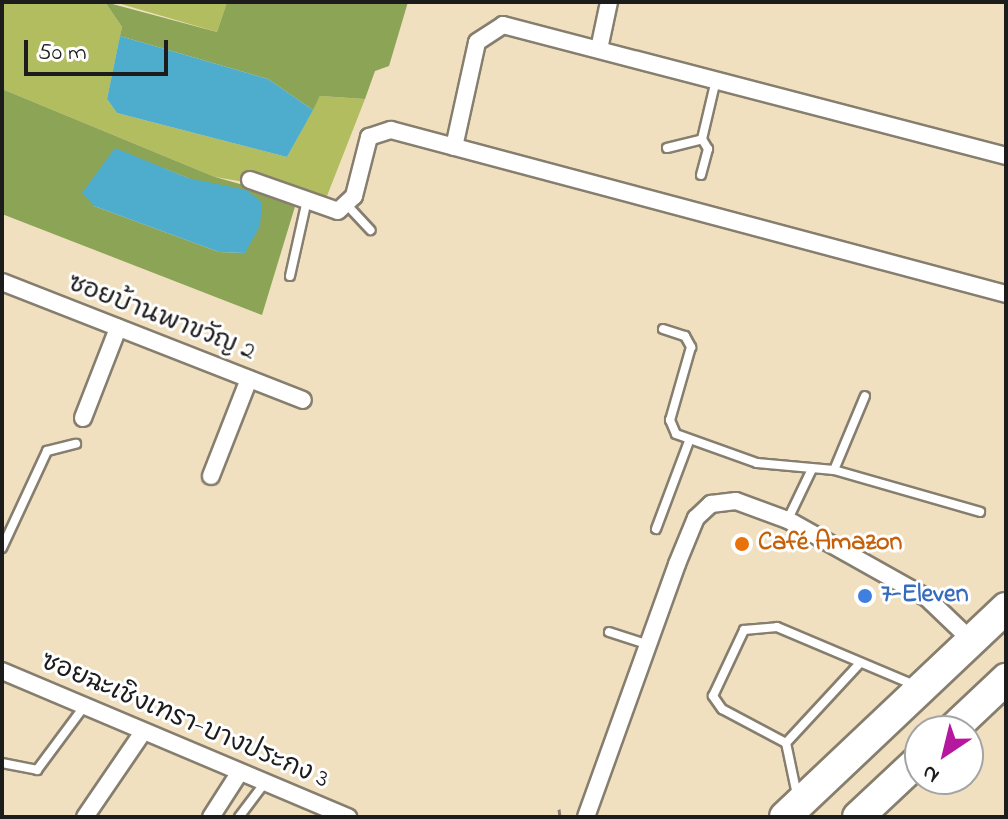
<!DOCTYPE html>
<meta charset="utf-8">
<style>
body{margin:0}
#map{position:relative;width:1008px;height:819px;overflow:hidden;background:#f0e0c0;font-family:"Indie Flower","Playpen Sans Thai",sans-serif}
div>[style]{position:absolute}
.green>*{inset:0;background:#b1bd5f}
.forest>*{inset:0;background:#8ca456}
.water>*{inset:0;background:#4eaccd}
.path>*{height:3px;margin-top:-1.5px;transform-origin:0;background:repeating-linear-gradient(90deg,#867e6e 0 6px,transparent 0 12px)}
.roads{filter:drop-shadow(2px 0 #867e6e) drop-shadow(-2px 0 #867e6e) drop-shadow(0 2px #867e6e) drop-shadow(0 -2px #867e6e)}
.lane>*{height:8px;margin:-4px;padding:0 4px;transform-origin:4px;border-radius:4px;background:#fff}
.street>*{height:16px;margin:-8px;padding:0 8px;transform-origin:8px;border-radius:8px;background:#fff}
.highway>*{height:30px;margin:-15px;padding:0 15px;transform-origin:15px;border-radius:15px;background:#fff}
.dots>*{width:22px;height:22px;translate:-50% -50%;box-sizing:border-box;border:4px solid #fff;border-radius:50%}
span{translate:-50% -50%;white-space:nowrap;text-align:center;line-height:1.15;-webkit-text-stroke:6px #fff;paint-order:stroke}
.street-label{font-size:26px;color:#1c1c1c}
.food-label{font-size:26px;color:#c56008;font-weight:700}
.left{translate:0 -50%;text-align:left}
.shop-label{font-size:26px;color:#366cbe;font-weight:700}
.frame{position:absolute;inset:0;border:4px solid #1c1c1c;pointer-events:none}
.north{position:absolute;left:904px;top:715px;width:80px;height:80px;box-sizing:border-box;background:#fff;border:2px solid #a4a4a4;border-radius:50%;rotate:215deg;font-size:22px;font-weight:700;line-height:32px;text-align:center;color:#1c1c1c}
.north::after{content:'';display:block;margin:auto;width:28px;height:36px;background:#b5179e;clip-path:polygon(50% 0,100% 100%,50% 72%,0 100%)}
.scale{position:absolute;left:24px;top:40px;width:144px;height:36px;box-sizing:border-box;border:4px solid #1c1c1c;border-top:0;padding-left:10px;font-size:24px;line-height:28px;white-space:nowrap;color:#1c1c1c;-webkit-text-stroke:6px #fff;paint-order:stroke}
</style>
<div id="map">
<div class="green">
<div style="clip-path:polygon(2px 2px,105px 2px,122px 27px,107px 99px,117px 113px,287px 157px,320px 96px,365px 99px,327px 196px,215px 177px,2px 89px)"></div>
<div style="clip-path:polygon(114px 2px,227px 2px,217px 32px)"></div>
</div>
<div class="forest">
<div style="clip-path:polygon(105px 2px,217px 32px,227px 2px,408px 2px,389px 66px,375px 71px,365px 99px,320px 96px,313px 110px,268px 79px,120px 36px,122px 27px)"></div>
<div style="clip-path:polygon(evenodd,2px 89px,215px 177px,297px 200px,262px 315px,2px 214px,2px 89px,115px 149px,188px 178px,245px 253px,219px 252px,94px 206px,115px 149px)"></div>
</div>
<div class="water">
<div style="clip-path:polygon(120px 36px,268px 79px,313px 110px,287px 157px,117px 113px,107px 99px)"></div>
<div style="clip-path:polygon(115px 148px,188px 178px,246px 190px,262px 202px,260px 226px,245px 253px,219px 252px,94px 206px,82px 193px)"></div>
</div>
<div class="path">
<div style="left:559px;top:809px;width:8px;rotate:83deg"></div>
</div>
<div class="roads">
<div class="lane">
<div style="left:667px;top:148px;width:36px;rotate:-14deg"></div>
<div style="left:702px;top:139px;width:61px;rotate:-76.7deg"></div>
<div style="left:701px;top:175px;width:27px;rotate:-75deg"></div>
<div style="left:708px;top:149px;width:12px;rotate:-121deg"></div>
<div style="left:348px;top:206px;width:33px;rotate:47deg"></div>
<div style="left:290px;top:276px;width:78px;rotate:-77.4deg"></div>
<div style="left:663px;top:329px;width:23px;rotate:18deg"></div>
<div style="left:685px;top:336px;width:13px;rotate:61deg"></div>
<div style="left:691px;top:347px;width:76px;rotate:106deg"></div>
<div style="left:670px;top:420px;width:15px;rotate:67deg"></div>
<div style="left:676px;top:434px;width:86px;rotate:19.7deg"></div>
<div style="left:757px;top:463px;width:77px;rotate:5.2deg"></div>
<div style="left:834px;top:470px;width:152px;rotate:16deg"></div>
<div style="left:834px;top:470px;width:80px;rotate:-67.3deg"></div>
<div style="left:788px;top:519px;width:55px;rotate:-64.4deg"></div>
<div style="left:656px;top:529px;width:94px;rotate:-69.4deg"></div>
<div style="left:2px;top:548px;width:107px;rotate:-65.1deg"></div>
<div style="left:47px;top:451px;width:30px;rotate:-14deg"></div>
<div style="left:609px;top:632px;width:39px;rotate:18deg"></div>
<div style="left:786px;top:743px;width:109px;rotate:-47.2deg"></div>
<div style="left:2px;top:763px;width:36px;rotate:11deg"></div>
<div style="left:37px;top:770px;width:77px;rotate:-53.4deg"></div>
<div style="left:797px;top:795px;width:53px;rotate:-101.9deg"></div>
<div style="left:786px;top:743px;width:72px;rotate:-152deg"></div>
<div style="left:722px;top:709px;width:16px;rotate:-125deg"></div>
<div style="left:713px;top:696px;width:73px;rotate:-64.8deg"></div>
<div style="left:744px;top:630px;width:33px;rotate:-5deg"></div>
<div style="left:777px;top:627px;width:149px;rotate:22.9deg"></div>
<div style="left:239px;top:817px;width:40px;rotate:-53deg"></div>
</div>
<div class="street">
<div style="left:599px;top:49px;width:48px;rotate:-78deg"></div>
<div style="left:454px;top:147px;width:107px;rotate:-77.6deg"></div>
<div style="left:477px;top:42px;width:31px;rotate:-33deg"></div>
<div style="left:503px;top:25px;width:520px;rotate:14.6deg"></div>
<div style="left:250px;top:180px;width:93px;rotate:19.4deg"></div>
<div style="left:338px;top:211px;width:22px;rotate:-43deg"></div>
<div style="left:354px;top:196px;width:61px;rotate:-75.7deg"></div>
<div style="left:369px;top:137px;width:23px;rotate:-18deg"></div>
<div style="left:391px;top:130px;width:636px;rotate:14.93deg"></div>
<div style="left:2px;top:282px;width:323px;rotate:21.4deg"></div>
<div style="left:83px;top:418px;width:97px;rotate:-68.7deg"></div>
<div style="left:211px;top:476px;width:104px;rotate:-68.6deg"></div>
<div style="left:2px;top:671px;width:376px;rotate:22.9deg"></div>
<div style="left:85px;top:817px;width:99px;rotate:-55.7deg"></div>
<div style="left:211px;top:817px;width:50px;rotate:-57.3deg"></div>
<div style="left:586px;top:817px;width:269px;rotate:-70.2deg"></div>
<div style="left:677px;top:564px;width:50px;rotate:-67.6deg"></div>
<div style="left:696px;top:518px;width:21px;rotate:-43deg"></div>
<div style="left:711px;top:504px;width:25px;rotate:-7deg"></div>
<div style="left:736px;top:501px;width:55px;rotate:20.1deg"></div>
<div style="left:788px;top:520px;width:159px;rotate:29.3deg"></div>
<div style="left:927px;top:598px;width:64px;rotate:43.7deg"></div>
</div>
<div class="highway">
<div style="left:951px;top:731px;width:76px;rotate:-43.4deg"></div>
<div style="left:785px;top:817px;width:304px;rotate:-43.4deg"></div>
<div style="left:858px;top:817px;width:85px;rotate:-43.1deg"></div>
</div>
</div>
<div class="dots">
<div style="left:742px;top:544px;background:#e8710a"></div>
<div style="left:865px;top:596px;background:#3f7fe0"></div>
</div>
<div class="street-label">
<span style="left:161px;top:319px;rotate:21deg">ซอยบ้านพาขวัญ 2</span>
<span style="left:184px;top:722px;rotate:23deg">ซอยฉะเชิงเทรา-บางประกง 3</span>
</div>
<div class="food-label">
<span class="left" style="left:758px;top:544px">Café Amazon</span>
</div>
<div class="shop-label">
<span class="left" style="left:881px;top:596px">7-Eleven</span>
</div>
<div class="frame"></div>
<div class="north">N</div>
<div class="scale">50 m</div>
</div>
